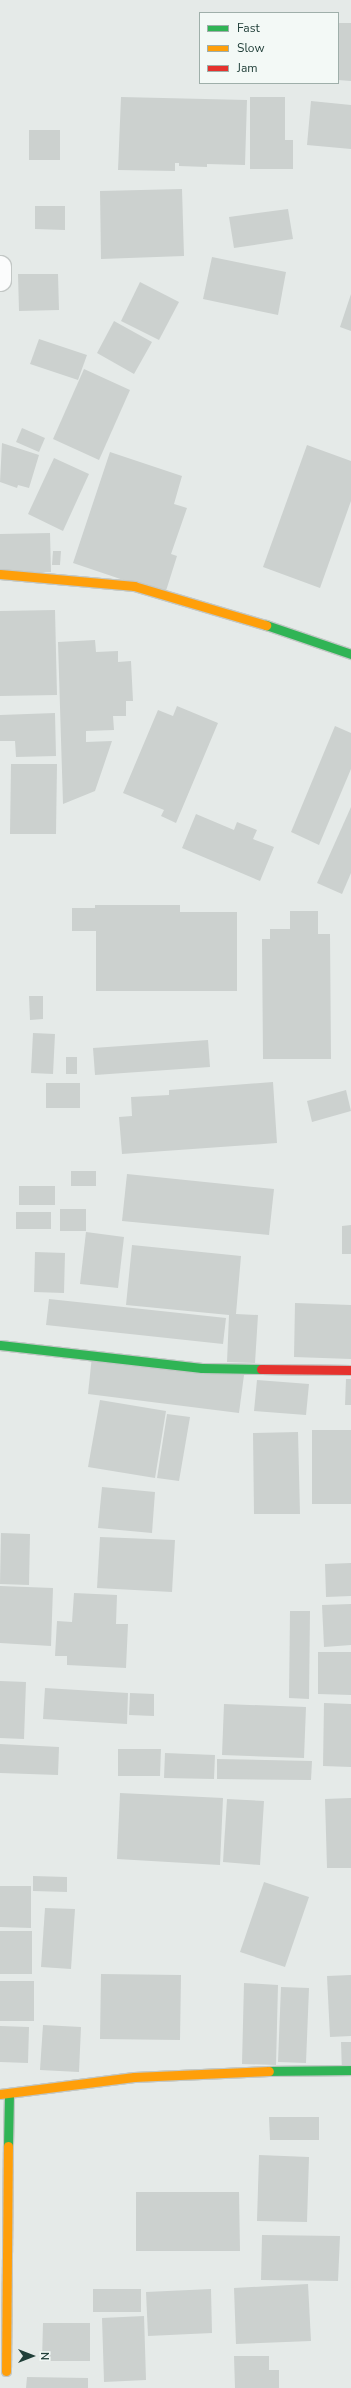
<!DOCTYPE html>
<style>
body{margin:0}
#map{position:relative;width:351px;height:2388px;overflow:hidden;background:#e5eae8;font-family:"Nunito Sans",sans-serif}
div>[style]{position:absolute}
.building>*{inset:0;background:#ccd1cf}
.roads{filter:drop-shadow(1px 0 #c2c7c5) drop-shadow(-1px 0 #c2c7c5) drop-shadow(0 1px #c2c7c5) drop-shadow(0 -1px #c2c7c5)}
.street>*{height:22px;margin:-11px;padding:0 11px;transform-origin:11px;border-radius:11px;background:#fbfcfc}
.fast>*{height:9px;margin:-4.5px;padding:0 4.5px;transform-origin:4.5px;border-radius:4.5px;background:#30b455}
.slow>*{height:9px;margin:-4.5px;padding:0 4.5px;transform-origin:4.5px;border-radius:4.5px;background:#ff9f0a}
.jam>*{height:9px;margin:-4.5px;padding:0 4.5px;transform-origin:4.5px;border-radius:4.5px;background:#e5322d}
span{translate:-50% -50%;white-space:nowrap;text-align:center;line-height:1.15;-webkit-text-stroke:3px #f3f9f6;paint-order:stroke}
.legend{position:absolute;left:199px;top:12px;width:140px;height:72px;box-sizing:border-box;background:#f3f9f6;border:1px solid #9fafaa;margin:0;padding:5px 7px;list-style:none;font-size:12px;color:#213f39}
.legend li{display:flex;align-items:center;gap:8px;height:20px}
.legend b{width:20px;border:1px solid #9fafaa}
.north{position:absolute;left:12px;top:2336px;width:40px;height:40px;-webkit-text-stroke:3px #f3f9f6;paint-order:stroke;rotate:90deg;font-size:11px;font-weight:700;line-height:16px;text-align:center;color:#213f39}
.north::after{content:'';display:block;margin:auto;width:14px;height:18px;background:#213f39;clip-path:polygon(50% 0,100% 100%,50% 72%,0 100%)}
</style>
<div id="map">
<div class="building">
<div style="clip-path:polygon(338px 23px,351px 23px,351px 81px,338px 80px)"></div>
<div style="clip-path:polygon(121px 97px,247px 100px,245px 165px,207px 164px,207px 167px,179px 166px,179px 163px,175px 163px,175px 171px,118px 170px)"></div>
<div style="clip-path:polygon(250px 97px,285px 97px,285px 140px,293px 140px,293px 169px,250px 169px)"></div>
<div style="clip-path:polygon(311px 101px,351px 105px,351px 149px,307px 145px)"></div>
<div style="clip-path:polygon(29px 130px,60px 130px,60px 160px,29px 160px)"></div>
<div style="clip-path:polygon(182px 189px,184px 256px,101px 259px,100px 191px)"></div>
<div style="clip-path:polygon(35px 206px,65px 206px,65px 230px,35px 229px)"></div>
<div style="clip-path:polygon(288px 209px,293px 239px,234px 248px,229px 217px)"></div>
<div style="clip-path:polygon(212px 257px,286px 272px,278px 315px,203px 299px)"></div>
<div style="clip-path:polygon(18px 274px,58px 274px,59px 310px,19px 311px)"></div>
<div style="clip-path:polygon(140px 282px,179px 302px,159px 340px,121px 321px)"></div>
<div style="clip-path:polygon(351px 294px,351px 331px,340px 327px)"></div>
<div style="clip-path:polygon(114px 321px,152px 342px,134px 374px,97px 353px)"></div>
<div style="clip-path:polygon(39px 339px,87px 355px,78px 380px,30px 364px)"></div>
<div style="clip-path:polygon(84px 369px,130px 390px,99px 460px,53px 439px)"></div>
<div style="clip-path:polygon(22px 428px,45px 438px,39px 452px,16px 442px)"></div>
<div style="clip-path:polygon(2px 443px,39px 455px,29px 488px,18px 485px,17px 488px,0 482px)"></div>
<div style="clip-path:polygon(307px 445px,351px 461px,351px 501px,320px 588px,263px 567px)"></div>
<div style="clip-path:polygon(110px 452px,182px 476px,174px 504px,187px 508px,171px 554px,177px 556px,165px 594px,73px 563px)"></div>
<div style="clip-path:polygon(54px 458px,89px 474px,63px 531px,28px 514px)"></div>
<div style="clip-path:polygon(50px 533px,51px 572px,0 573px,0 534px)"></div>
<div style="clip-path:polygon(53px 551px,61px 551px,60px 565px,52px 565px)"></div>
<div style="clip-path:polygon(55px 610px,57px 695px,0 696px,0 611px)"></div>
<div style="clip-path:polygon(95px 640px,96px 652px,118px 651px,118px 662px,131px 661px,133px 701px,126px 701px,126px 716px,113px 716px,114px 730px,86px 731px,86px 742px,112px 741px,95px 791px,63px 804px,58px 642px)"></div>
<div style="clip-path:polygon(177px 706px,218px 723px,176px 823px,161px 816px,164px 810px,123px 793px,158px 710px,173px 716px)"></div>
<div style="clip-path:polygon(55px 713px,56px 756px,16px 757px,15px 741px,0 741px,0 715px)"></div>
<div style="clip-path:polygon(335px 726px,351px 733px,351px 769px,319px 845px,291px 832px)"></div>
<div style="clip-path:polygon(11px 764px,57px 764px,56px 834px,10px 834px)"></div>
<div style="clip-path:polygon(351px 807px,351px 873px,342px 894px,317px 883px)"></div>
<div style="clip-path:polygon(196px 814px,234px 830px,237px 822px,257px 830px,253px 839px,274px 847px,260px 881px,182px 848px)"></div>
<div style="clip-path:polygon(95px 905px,180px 905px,180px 912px,237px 912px,237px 991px,96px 991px,96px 931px,72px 931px,72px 908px,95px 908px)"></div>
<div style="clip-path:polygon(290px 911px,318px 911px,318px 934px,330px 934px,331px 1059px,263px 1059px,262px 939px,270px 939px,270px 929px,290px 929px)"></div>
<div style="clip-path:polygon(29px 996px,43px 996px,43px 1019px,30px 1020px)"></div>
<div style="clip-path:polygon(33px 1033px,55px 1034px,53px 1074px,31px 1073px)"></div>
<div style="clip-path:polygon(208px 1040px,210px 1067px,95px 1075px,93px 1048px)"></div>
<div style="clip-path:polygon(66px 1057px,77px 1057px,77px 1074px,66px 1074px)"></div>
<div style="clip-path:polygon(273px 1082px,277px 1143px,122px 1154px,119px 1117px,132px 1116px,131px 1097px,169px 1095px,169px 1090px)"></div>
<div style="clip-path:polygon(46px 1083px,80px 1083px,80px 1108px,46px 1108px)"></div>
<div style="clip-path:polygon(346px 1090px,351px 1111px,312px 1122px,307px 1101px)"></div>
<div style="clip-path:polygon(71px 1171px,96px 1171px,96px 1186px,71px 1186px)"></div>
<div style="clip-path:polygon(127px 1174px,274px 1189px,269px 1235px,122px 1221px)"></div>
<div style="clip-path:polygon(19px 1186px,55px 1186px,55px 1205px,19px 1205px)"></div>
<div style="clip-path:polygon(60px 1209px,86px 1209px,86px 1231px,60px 1231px)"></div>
<div style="clip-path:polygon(16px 1212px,51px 1212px,51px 1229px,16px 1229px)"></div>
<div style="clip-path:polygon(351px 1225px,351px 1254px,342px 1254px,342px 1226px)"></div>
<div style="clip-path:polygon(86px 1232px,124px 1237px,118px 1288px,80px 1284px)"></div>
<div style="clip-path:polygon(132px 1245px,241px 1256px,236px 1314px,258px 1315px,255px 1363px,227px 1362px,229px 1315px,126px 1305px)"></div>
<div style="clip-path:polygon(35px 1252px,65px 1253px,64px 1293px,34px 1292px)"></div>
<div style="clip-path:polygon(49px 1299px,226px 1318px,223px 1344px,46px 1325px)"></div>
<div style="clip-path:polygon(295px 1303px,351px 1305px,351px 1359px,294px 1357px)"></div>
<div style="clip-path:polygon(92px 1356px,244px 1375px,239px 1413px,88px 1394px)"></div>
<div style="clip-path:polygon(346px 1379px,351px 1379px,351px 1405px,345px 1405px)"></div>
<div style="clip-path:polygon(257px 1380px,309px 1384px,306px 1415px,254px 1411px)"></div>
<div style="clip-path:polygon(100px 1400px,166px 1411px,155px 1478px,88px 1467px)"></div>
<div style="clip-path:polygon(167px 1414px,190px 1417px,179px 1481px,157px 1478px)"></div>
<div style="clip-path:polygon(312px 1430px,351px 1430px,351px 1504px,312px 1504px)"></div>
<div style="clip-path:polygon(298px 1432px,300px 1514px,254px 1514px,253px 1433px)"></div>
<div style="clip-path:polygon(102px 1487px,155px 1492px,152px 1533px,98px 1528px)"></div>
<div style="clip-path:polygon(1px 1533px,30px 1534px,29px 1585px,0 1584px)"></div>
<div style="clip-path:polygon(100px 1537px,175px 1540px,172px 1592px,97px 1588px)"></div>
<div style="clip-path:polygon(351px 1563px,351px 1596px,326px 1597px,325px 1564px)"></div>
<div style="clip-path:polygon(0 1586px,53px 1588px,51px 1646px,0 1643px)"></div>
<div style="clip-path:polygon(74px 1593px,117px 1595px,116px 1624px,128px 1624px,126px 1668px,67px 1665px,67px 1656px,55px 1656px,57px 1621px,72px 1622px)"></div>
<div style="clip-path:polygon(351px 1604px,351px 1645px,324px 1647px,322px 1605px)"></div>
<div style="clip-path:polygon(290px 1611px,310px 1611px,309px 1699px,289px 1698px)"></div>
<div style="clip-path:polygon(318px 1652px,351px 1652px,351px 1695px,318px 1694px)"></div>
<div style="clip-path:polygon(0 1681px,26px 1682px,24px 1739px,0 1738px)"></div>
<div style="clip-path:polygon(45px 1688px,128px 1693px,127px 1724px,43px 1719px)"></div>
<div style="clip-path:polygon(130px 1693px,154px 1694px,154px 1716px,129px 1715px)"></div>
<div style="clip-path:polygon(324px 1703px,351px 1704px,351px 1767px,323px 1766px)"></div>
<div style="clip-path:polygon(224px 1704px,306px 1707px,304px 1758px,222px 1755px)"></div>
<div style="clip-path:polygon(0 1744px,59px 1747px,58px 1775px,0 1773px)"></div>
<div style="clip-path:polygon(118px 1749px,161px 1749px,160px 1776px,118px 1776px)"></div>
<div style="clip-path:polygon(165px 1753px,215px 1755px,214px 1779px,164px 1778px)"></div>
<div style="clip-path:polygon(217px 1759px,312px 1761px,311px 1780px,217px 1779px)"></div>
<div style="clip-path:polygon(120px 1793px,223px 1798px,220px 1865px,117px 1859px)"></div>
<div style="clip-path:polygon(351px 1798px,351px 1868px,327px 1868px,325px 1799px)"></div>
<div style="clip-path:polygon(227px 1799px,264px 1801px,260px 1865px,223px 1862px)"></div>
<div style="clip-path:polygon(33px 1876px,67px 1877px,67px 1892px,33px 1891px)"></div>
<div style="clip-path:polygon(264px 1882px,309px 1897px,285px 1967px,240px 1952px)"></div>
<div style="clip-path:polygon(0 1886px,31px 1886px,31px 1928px,0 1927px)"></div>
<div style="clip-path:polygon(45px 1908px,75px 1909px,71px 1969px,41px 1967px)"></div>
<div style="clip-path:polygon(0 1931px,32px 1931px,32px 1974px,0 1974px)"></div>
<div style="clip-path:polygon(101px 1974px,181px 1975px,180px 2040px,100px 2039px)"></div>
<div style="clip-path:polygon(351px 1975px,351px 2036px,330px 2037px,327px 1976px)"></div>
<div style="clip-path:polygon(0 1981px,34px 1981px,34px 2021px,0 2021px)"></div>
<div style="clip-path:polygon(244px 1983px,278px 1985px,276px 2065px,242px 2064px)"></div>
<div style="clip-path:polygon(281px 1987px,309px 1988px,306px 2063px,278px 2062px)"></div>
<div style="clip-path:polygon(43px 2025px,81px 2027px,79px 2072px,40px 2070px)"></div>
<div style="clip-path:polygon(0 2026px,29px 2027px,28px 2063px,0 2062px)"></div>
<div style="clip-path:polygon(341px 2042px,351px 2042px,351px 2074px,342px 2074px)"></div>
<div style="clip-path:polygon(269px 2117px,319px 2117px,319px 2140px,270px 2140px)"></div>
<div style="clip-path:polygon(259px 2155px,309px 2157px,307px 2222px,257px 2221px)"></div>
<div style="clip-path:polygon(136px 2192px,239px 2192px,240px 2251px,136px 2251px)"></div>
<div style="clip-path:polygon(262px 2235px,340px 2236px,338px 2281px,261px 2280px)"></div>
<div style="clip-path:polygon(308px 2284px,311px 2341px,236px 2344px,234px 2288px)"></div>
<div style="clip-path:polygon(93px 2289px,141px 2289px,141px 2312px,93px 2312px)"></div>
<div style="clip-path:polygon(211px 2289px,212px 2333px,148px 2336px,146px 2292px)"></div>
<div style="clip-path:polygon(144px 2316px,146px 2380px,104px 2382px,102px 2318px)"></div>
<div style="clip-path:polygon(43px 2323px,90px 2323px,90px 2361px,42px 2361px)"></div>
<div style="clip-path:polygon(234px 2356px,269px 2356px,269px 2370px,279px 2370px,279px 2388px,235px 2388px)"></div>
<div style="clip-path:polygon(27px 2377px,88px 2378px,88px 2388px,26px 2388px)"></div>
</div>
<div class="roads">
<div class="street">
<div style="left:0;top:267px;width:13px;rotate:90deg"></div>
</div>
<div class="fast">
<div style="left:266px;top:625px;width:90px;rotate:18.8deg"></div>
<div style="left:0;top:1345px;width:203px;rotate:6.5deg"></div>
<div style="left:202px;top:1368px;width:59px;rotate:1deg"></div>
<div style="left:269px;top:2071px;width:82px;rotate:-0.7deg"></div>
<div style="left:8px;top:2146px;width:53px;rotate:-88.9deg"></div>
</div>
<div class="slow">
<div style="left:0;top:574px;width:135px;rotate:5.1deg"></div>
<div style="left:134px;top:586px;width:138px;rotate:16.5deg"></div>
<div style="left:0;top:2094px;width:135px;rotate:-7.2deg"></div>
<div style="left:134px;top:2077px;width:135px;rotate:-2.5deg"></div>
<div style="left:6px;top:2371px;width:225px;rotate:-89.5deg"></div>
</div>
<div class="jam">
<div style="left:261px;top:1369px;width:90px;rotate:0.6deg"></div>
</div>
</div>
<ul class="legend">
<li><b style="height:5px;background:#30b455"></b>Fast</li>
<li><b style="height:5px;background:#ff9f0a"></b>Slow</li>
<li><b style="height:5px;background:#e5322d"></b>Jam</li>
</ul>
<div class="north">N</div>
</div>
